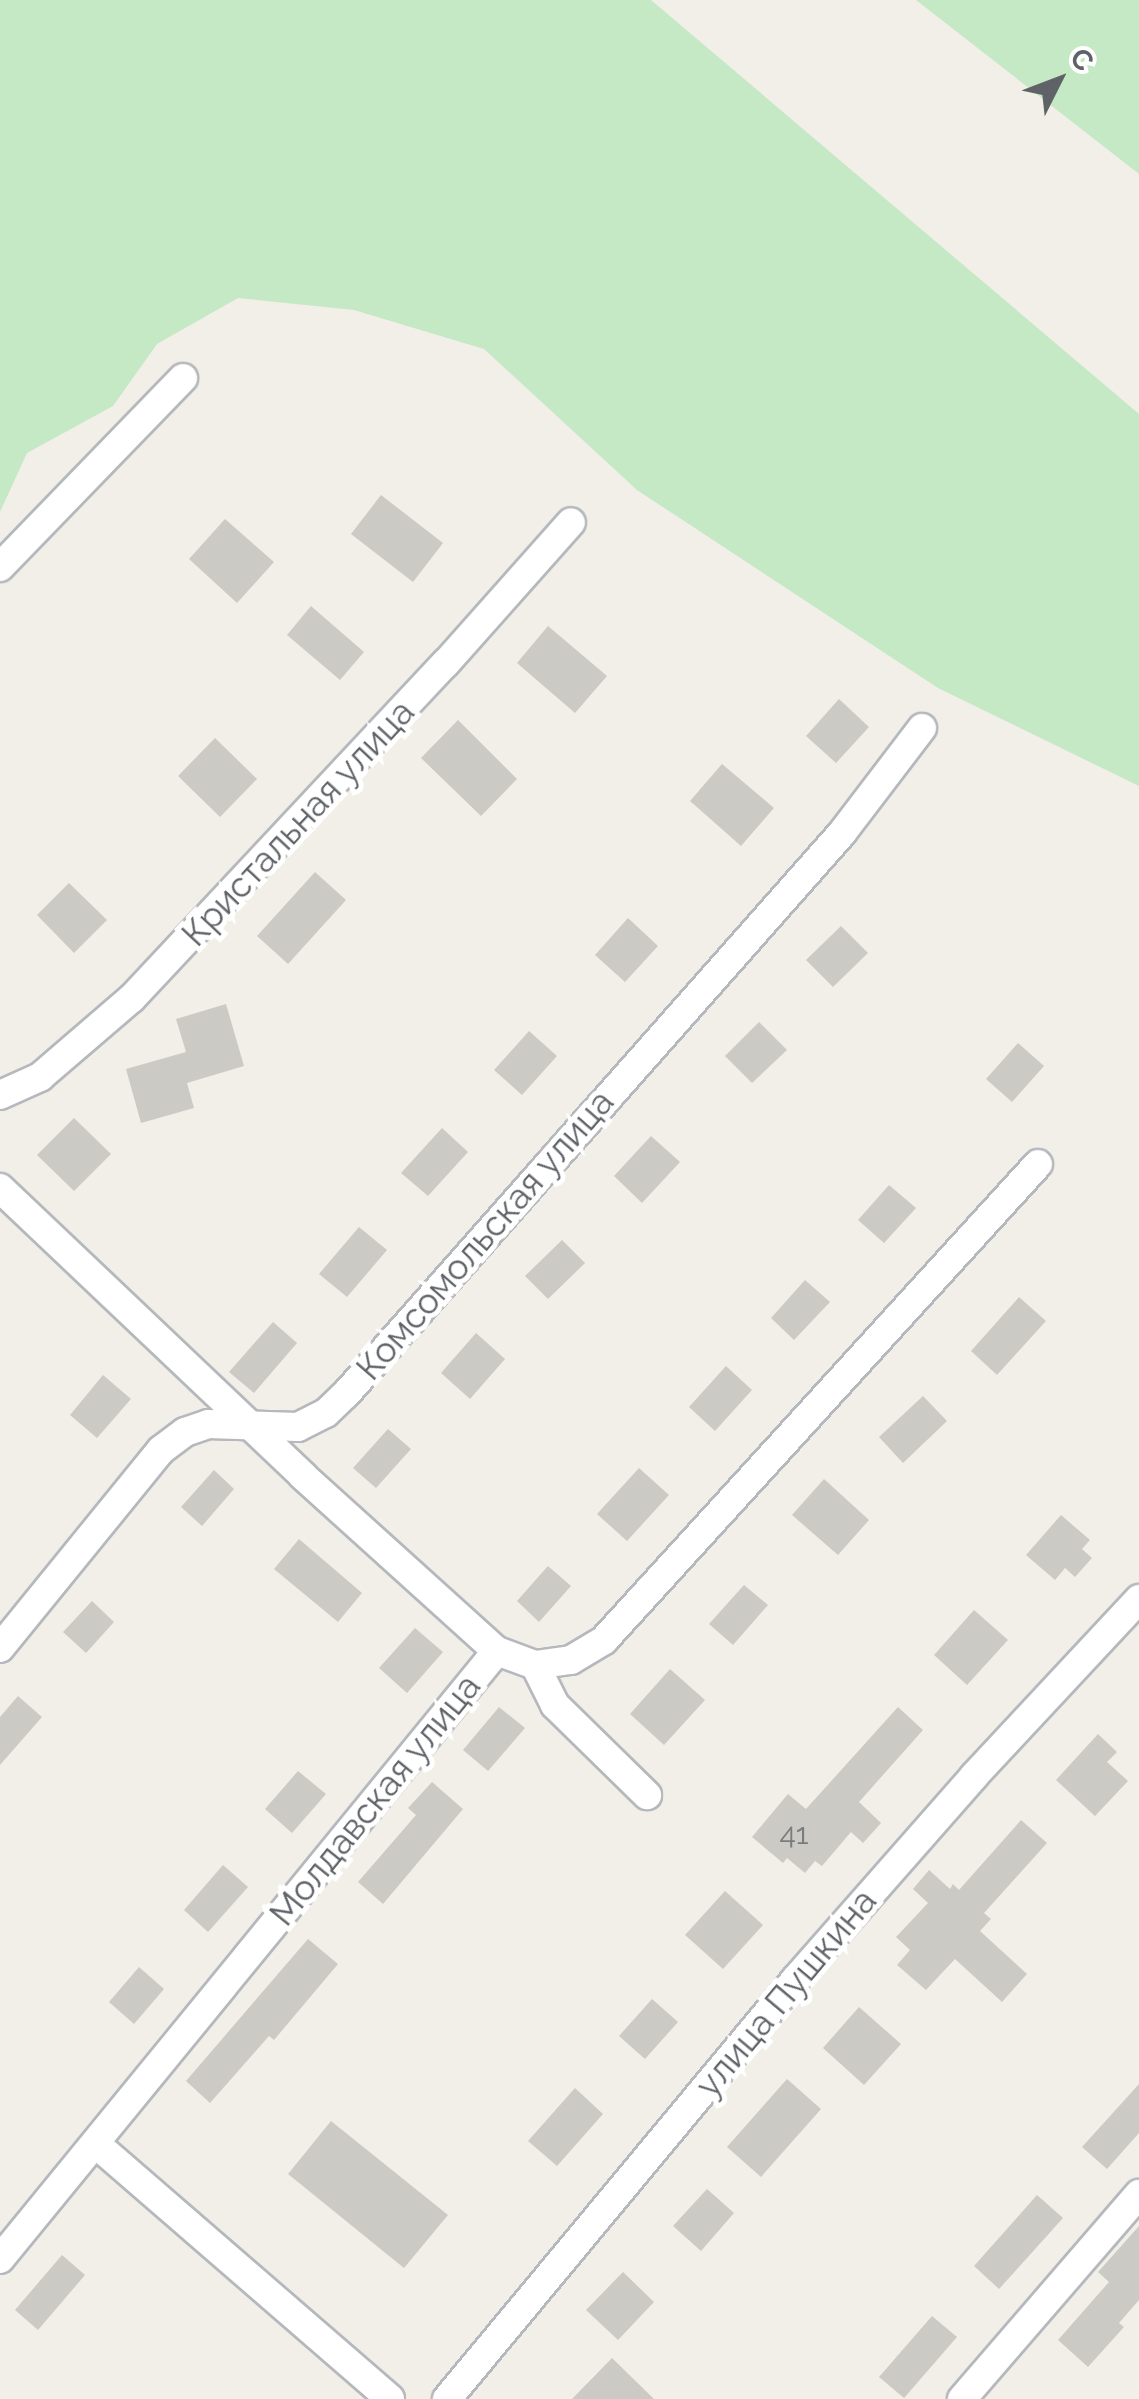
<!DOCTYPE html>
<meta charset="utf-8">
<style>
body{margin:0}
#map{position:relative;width:1139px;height:2399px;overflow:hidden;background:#f1efe8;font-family:Raleway,sans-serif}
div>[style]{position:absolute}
.green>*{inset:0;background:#c5e8c5}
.building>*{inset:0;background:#cccac5}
.roads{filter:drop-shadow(2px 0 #b5b8bc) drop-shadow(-2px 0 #b5b8bc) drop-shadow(0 2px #b5b8bc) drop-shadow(0 -2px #b5b8bc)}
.street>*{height:28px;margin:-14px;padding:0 14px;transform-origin:14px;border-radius:14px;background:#fff}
span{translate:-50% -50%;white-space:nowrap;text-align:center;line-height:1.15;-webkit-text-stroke:10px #fff;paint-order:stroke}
.number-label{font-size:30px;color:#7a7d7f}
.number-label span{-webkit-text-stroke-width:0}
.street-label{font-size:35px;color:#5f6368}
.north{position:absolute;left:1009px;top:30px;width:100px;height:100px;-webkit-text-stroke:8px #fff;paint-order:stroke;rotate:48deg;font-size:28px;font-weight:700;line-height:40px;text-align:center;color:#5f6368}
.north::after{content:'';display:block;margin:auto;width:35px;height:45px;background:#5f6368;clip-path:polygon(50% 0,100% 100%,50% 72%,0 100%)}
</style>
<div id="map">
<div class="green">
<div style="clip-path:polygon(0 0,651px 0,1139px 414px,1139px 786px,938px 688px,637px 490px,484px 349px,354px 310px,238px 298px,157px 344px,113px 406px,27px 453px,0 512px)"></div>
<div style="clip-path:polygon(916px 0,1139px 0,1139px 174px,975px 46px)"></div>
</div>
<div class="building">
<div style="clip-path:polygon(381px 495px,443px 543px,413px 582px,351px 534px)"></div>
<div style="clip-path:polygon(225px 519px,274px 562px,237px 603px,189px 559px)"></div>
<div style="clip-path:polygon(311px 606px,364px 652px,340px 680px,287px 635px)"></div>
<div style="clip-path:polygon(548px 626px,607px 676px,575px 713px,517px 663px)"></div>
<div style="clip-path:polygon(839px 699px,869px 727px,836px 763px,806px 736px)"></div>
<div style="clip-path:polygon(458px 720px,517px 779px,481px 816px,421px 758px)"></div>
<div style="clip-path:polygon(215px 738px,257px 779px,220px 817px,178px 776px)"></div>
<div style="clip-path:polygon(722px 764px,774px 808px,741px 846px,690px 801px)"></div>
<div style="clip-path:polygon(315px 872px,346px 900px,288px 964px,257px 936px)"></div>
<div style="clip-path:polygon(69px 883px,107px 920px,74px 953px,37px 915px)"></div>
<div style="clip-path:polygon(628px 918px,658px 946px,625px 982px,595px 955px)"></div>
<div style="clip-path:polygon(841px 926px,868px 953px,833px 987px,806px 960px)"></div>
<div style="clip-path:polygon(226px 1004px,244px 1066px,187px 1083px,194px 1108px,141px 1123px,126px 1069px,186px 1052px,176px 1019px)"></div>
<div style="clip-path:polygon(759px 1022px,787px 1050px,752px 1083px,725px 1056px)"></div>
<div style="clip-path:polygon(529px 1031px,557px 1056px,522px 1095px,494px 1070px)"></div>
<div style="clip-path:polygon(1018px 1043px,1044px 1066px,1012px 1102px,986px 1079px)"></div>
<div style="clip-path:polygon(74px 1118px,111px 1154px,74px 1191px,37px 1155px)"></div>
<div style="clip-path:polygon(442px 1128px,468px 1152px,428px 1196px,401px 1173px)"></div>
<div style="clip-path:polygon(651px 1136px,680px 1162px,642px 1203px,614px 1176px)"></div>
<div style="clip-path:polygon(889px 1185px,916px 1208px,884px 1243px,858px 1220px)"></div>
<div style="clip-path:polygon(359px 1227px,387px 1250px,347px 1297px,319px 1274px)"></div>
<div style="clip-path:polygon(562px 1240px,585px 1263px,548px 1299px,525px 1276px)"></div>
<div style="clip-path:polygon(805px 1280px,830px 1302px,794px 1340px,771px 1318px)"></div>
<div style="clip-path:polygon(1019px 1297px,1046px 1321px,997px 1375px,971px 1351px)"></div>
<div style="clip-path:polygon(273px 1322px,297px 1343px,254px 1393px,229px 1372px)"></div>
<div style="clip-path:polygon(476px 1333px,505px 1359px,470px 1399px,441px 1373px)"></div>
<div style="clip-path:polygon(726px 1366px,752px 1390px,715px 1431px,689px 1407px)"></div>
<div style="clip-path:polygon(103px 1375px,131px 1399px,97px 1438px,70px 1415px)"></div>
<div style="clip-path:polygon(923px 1396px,947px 1421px,903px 1463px,879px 1437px)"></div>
<div style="clip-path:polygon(388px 1429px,411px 1449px,376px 1488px,353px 1468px)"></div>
<div style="clip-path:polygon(639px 1468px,669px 1495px,627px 1541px,597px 1514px)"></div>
<div style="clip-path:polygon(214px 1470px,234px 1489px,202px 1526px,181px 1507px)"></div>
<div style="clip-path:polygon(824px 1479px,869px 1520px,838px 1555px,792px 1515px)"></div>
<div style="clip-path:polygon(1061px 1515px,1090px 1540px,1082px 1549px,1092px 1558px,1075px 1577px,1065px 1568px,1055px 1580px,1026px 1555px)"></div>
<div style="clip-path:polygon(299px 1539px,362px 1593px,338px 1622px,274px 1569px)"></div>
<div style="clip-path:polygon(548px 1566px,571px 1586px,539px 1622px,517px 1601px)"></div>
<div style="clip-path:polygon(744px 1585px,768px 1605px,733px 1645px,709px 1624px)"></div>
<div style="clip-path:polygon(92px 1601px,114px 1622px,86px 1653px,63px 1632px)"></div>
<div style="clip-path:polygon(974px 1610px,1008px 1640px,967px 1685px,934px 1655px)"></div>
<div style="clip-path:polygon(415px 1628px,443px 1652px,407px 1693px,379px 1668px)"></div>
<div style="clip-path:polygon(670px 1669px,705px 1700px,664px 1745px,630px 1714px)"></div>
<div style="clip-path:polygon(18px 1696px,42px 1717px,0 1765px,0 1717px)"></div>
<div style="clip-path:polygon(499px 1707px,525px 1728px,488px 1771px,463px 1750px)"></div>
<div style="clip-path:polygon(898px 1707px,923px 1730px,859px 1802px,881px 1823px,863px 1843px,851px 1832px,822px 1866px,815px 1861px,805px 1873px,787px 1858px,783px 1863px,752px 1837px,788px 1794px,806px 1809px)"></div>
<div style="clip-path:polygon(1098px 1734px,1117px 1752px,1107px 1762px,1128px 1781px,1095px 1816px,1056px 1780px)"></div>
<div style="clip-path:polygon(298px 1771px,326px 1794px,292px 1833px,265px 1809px)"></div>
<div style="clip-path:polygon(432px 1782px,463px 1809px,383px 1904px,358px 1882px,416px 1815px,408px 1808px)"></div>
<div style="clip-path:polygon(1021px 1820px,1047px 1843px,984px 1913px,991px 1919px,980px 1931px,1027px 1974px,1002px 2002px,955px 1959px,926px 1990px,897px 1965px,910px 1950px,896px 1937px,928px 1903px,913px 1889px,929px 1870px,950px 1889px,953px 1884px,959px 1890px)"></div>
<div style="clip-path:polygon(223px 1865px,248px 1887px,208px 1932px,184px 1910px)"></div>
<div style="clip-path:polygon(725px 1891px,763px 1925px,723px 1969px,685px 1935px)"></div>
<div style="clip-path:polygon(308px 1939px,338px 1964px,274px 2040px,269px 2036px,210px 2103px,186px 2081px)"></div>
<div style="clip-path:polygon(139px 1967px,164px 1989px,134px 2024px,109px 2002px)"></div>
<div style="clip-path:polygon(652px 1999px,678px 2022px,645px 2059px,619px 2036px)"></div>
<div style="clip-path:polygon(859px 2007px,901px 2044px,864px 2085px,823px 2048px)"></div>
<div style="clip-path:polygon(787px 2079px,821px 2109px,761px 2177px,727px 2147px)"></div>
<div style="clip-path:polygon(1139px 2084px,1139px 2133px,1107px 2169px,1082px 2147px)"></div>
<div style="clip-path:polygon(575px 2088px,603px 2114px,557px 2166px,528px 2141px)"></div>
<div style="clip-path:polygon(331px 2121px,448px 2215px,404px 2268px,288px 2174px)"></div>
<div style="clip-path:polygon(707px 2189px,734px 2213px,701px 2251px,673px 2226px)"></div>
<div style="clip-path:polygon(1037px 2195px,1063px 2218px,999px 2289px,974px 2266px)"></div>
<div style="clip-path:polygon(1139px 2226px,1139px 2300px,1119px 2323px,1124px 2327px,1088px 2367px,1058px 2340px,1109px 2282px,1098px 2272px)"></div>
<div style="clip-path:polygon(62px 2255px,85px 2275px,38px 2330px,15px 2310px)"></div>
<div style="clip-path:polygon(623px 2272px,654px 2302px,618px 2340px,586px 2310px)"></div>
<div style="clip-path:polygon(932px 2316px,957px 2337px,904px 2398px,879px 2377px)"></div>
<div style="clip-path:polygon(612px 2358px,654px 2399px,572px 2399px)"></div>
</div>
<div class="roads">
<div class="street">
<div style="left:0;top:567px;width:263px;rotate:-45.9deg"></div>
<div style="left:0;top:1095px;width:44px;rotate:-24.2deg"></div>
<div style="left:40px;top:1077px;width:121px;rotate:-40.7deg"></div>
<div style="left:132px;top:998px;width:459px;rotate:-46.9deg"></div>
<div style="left:446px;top:663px;width:188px;rotate:-48.4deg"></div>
<div style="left:0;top:1188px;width:418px;rotate:43.5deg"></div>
<div style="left:303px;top:1476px;width:261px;rotate:42.1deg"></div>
<div style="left:0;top:1648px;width:255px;rotate:-50.9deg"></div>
<div style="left:161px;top:1450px;width:30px;rotate:-37deg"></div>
<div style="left:185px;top:1432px;width:24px;rotate:-19deg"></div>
<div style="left:208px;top:1424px;width:90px;rotate:1.9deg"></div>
<div style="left:298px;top:1427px;width:31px;rotate:-27deg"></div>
<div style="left:326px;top:1413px;width:28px;rotate:-44deg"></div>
<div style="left:346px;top:1394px;width:749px;rotate:-48.52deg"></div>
<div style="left:842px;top:833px;width:132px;rotate:-52.7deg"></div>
<div style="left:535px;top:1665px;width:45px;rotate:63.4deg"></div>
<div style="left:555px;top:1705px;width:129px;rotate:44.4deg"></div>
<div style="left:96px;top:2144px;width:389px;rotate:40.9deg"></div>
<div style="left:0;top:2259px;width:785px;rotate:-50.74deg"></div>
<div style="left:497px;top:1651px;width:40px;rotate:20.2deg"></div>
<div style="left:535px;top:1665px;width:36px;rotate:-8deg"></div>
<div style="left:571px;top:1660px;width:39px;rotate:-31deg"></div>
<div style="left:604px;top:1640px;width:644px;rotate:-47.64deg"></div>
<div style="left:447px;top:2399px;width:545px;rotate:-50.29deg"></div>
<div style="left:795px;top:1980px;width:271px;rotate:-48.7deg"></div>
<div style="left:974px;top:1776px;width:242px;rotate:-47deg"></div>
<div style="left:962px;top:2399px;width:271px;rotate:-49.2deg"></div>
</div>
</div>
<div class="number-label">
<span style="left:794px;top:1834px">41</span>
</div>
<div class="street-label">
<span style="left:298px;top:823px;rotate:-47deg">Кристальная улица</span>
<span style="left:485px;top:1235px;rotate:-49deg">Комсомольская улица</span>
<span style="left:375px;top:1800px;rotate:-51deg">Молдавская улица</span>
<span style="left:786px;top:1993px;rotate:-50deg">улица Пушкина</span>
</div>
<div class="north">С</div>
</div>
